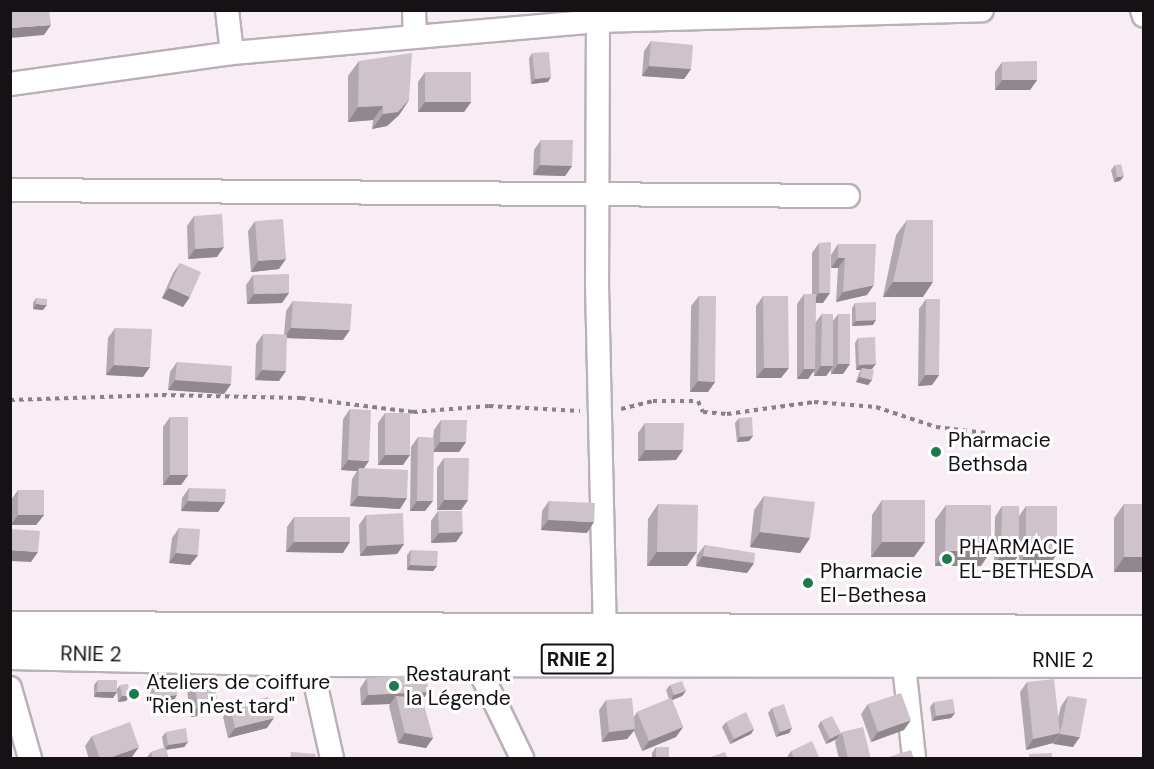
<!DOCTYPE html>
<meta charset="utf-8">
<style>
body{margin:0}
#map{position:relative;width:1154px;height:769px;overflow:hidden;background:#f8edf4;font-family:"DM Sans",sans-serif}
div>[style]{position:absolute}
.path>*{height:4px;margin-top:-2px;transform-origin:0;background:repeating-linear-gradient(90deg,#888186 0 4.5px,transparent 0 9px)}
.roads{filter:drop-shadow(2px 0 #bab0b7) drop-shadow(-2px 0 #bab0b7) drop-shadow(0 2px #bab0b7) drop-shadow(0 -2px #bab0b7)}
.minor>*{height:22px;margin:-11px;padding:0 11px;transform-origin:11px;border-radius:11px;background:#fff}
.highway>*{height:33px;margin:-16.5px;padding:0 16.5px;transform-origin:16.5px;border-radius:16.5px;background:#fff}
.wall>*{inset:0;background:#b1a8ae}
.shaded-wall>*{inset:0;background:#90888d}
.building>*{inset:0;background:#cec3ca}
.dots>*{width:16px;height:16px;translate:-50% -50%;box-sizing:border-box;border:3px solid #fff;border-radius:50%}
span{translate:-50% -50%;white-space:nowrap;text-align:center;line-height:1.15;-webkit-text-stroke:6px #fff;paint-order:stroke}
.shield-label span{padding:2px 4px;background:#fff;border:2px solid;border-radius:4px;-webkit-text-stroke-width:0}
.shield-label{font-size:20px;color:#151114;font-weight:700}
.poi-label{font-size:21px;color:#151114}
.left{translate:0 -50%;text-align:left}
.street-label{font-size:21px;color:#151114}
.frame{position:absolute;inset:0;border:12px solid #151114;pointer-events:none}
</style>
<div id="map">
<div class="path">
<div style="left:10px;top:400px;width:152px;rotate:-1.9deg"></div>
<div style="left:162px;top:395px;width:139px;rotate:1.2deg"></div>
<div style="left:301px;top:398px;width:113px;rotate:7.1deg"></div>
<div style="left:413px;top:412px;width:76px;rotate:-4.5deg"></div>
<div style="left:489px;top:406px;width:91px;rotate:3.1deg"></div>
<div style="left:621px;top:409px;width:33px;rotate:-14deg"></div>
<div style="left:653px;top:401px;width:45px"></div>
<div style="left:698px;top:401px;width:12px;rotate:66deg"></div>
<div style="left:703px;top:412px;width:24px;rotate:5deg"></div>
<div style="left:727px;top:414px;width:88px;rotate:-7.9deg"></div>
<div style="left:814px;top:402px;width:62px;rotate:4.6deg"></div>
<div style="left:876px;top:407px;width:63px;rotate:18.4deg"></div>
<div style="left:936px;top:427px;width:50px;rotate:6.8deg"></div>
</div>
<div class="roads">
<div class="minor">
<div style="left:227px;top:10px;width:43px;rotate:83.4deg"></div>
<div style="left:414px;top:10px;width:27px;rotate:88deg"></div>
<div style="left:598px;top:10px;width:274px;rotate:90.2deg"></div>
<div style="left:597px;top:284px;width:349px;rotate:88.7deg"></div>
<div style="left:1142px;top:10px;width:6px;rotate:72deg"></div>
<div style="left:10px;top:84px;width:224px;rotate:-7.9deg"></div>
<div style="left:232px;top:53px;width:368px;rotate:-5deg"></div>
<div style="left:599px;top:21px;width:383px;rotate:-1.6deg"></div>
<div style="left:10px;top:190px;width:838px;rotate:0.41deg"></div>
<div style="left:902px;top:647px;width:112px;rotate:83.8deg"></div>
<div style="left:310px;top:659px;width:101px;rotate:77.5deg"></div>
<div style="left:474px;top:659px;width:110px;rotate:64.1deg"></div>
<div style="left:10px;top:688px;width:73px;rotate:74.1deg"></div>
</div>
<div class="highway">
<div style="left:10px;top:628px;width:1134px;rotate:0.2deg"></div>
<div style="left:10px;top:652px;width:300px;rotate:1.3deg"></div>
<div style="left:310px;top:659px;width:834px;rotate:0.07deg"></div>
</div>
</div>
<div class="wall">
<div style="clip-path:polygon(651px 41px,691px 69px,684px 79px,642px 76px,644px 51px)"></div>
<div style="clip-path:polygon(532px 53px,548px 82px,531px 84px,529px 59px)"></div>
<div style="clip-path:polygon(359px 61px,409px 100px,399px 115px,387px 126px,372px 129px,373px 120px,348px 122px,348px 76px)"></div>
<div style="clip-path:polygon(1002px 62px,1037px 80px,1030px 90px,995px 90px,995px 72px)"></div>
<div style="clip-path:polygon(425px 72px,471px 102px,464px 112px,418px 112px,418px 82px)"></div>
<div style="clip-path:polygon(541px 140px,572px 166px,565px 176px,533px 175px,534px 150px)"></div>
<div style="clip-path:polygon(1115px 165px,1120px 181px,1114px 182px,1111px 170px)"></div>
<div style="clip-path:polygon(194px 216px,217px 257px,188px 259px,187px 226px)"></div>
<div style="clip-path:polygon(907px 220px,923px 297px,883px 297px,896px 235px)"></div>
<div style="clip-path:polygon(255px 221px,279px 269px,251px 272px,248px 231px)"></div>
<div style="clip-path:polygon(819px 243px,823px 303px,816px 303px,815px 323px,822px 314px,833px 321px,838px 314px,843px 374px,831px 374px,831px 370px,826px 376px,814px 376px,814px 371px,808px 379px,797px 379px,797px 304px,804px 294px,812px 294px,812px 253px)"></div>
<div style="clip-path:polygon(838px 244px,867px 295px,836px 302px,838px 268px,831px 268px,831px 255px)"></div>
<div style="clip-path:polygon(180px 263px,183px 307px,162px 298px,173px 273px)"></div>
<div style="clip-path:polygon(253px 275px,282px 303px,247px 304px,246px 285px)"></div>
<div style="clip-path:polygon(699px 296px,715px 382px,708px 392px,690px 392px,691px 306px)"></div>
<div style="clip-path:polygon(763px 296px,781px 378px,756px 378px,756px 306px)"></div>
<div style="clip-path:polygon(36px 298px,43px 310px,33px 309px,33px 303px)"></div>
<div style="clip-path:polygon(926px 299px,939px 375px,932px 385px,918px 386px,919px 309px)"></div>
<div style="clip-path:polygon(293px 301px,343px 340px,287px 338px,279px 381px,255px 380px,256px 344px,263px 334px,284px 335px,286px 311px)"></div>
<div style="clip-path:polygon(855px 303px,873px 325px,852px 326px,852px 308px)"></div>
<div style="clip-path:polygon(115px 328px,143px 377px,106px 375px,108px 338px)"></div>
<div style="clip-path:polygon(858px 338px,872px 369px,870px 369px,872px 380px,868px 385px,856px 382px,859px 373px,861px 370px,856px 370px,855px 343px)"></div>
<div style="clip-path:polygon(177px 362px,231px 384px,224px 394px,168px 390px,170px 372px)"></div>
<div style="clip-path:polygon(350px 409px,363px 469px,400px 509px,350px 506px,352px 479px,357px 471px,341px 470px,343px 419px)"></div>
<div style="clip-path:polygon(385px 413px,403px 465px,378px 465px,378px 423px)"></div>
<div style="clip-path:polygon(170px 417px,188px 475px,181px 485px,163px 485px,163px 427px)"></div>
<div style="clip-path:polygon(739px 418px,753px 436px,749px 441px,737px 442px,735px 423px)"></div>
<div style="clip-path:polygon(441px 420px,466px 442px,459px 452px,433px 452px,425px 511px,410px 511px,411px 447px,418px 437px,433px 438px,434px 430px)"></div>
<div style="clip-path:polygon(645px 423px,676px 460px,638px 461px,638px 433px)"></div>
<div style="clip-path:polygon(444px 458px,468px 500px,461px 510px,437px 510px,437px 468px)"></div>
<div style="clip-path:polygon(189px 488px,225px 502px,218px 512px,181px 511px,182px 498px)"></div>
<div style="clip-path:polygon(18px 490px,44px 515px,36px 525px,11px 525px,11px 500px)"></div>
<div style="clip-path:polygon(764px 496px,810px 538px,800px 553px,750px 547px,754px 510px)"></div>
<div style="clip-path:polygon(882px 500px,914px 557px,871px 557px,872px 515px)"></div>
<div style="clip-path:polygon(549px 501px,587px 533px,541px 530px,542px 511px)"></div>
<div style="clip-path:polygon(658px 504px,687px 566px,647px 566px,648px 519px)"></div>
<div style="clip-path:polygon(1124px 504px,1143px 504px,1143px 572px,1114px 572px,1114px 518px)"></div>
<div style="clip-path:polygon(946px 505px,981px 566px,935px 566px,935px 520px)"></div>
<div style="clip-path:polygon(1002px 506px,1012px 565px,994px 565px,995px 517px)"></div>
<div style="clip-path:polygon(1026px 506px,1057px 554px,1050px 564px,1019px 564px,1019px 516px)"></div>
<div style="clip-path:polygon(438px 511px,463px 532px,456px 542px,431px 543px,431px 521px)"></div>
<div style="clip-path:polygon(366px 515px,404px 544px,397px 554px,360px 556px,359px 525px)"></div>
<div style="clip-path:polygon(294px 517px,343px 553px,286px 552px,287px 527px)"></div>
<div style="clip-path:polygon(179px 528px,198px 555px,190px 565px,169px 563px,172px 538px)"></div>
<div style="clip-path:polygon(705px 545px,754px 563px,747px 573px,696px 566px,697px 555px)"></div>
<div style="clip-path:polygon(411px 550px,437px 566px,433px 571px,407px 570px,407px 555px)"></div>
<div style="clip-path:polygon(367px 678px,422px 699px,433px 738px,426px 748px,398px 743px,389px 706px,390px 704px,361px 705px,360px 688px)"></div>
<div style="clip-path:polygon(98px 680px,117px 689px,120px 685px,126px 701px,118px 702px,117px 691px,117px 692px,113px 698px,94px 697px,94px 685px)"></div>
<div style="clip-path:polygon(194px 681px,218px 704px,211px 714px,191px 717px,187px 691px)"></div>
<div style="clip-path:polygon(1027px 682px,1058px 718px,1061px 706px,1068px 696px,1073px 747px,1053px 743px,1026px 750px,1020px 692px)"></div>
<div style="clip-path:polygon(153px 685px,174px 700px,151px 703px,150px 690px)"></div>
<div style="clip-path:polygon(670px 685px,686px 691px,682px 696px,672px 700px,683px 727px,676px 737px,642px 751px,634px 731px,627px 739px,602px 742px,599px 710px,606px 700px,634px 717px,637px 712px,669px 699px,666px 690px)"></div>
<div style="clip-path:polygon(934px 702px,955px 713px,951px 718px,932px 721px,930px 707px)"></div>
<div style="clip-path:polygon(868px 704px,904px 730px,871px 742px,861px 714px)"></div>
<div style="clip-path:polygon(230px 707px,267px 728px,228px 738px,223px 717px)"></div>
<div style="clip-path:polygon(772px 708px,792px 728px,789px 733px,776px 737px,768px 713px)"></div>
<div style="clip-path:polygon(821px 721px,837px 739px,826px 744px,818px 726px)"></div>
<div style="clip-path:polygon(726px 722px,754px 729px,751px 734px,730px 744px,722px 727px)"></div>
<div style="clip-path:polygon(166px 732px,188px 742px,184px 747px,166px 750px,169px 759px,148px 759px,147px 757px,151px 752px,164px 748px,162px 737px)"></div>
<div style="clip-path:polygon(842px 732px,871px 759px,839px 759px,835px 742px)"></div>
<div style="clip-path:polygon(92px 736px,132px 757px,129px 759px,89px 759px,85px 746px)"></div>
<div style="clip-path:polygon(656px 747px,669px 759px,652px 759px,652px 753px)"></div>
<div style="clip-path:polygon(791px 751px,820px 759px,786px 759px)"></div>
</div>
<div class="shaded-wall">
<div style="clip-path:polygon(51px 25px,44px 35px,10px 38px,10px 28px)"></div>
<div style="clip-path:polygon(649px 66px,691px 69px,684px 79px,642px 76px)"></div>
<div style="clip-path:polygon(551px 77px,548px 82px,531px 84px,535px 79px)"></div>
<div style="clip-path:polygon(1002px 80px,1037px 80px,1030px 90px,995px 90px)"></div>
<div style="clip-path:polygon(409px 100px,399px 115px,387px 126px,372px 129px,383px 114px)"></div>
<div style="clip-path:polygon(425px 102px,471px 102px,464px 112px,418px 112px)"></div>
<div style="clip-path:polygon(383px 106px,373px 120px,348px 122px,358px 107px)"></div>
<div style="clip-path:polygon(540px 165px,572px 166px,565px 176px,533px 175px)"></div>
<div style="clip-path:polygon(1124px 176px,1120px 181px,1114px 182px,1117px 177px)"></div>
<div style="clip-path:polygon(224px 247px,217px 257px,188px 259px,195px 249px)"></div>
<div style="clip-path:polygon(838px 258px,845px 258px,838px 268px,831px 268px)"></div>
<div style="clip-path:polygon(286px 259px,279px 269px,251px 272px,258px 261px)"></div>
<div style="clip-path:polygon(893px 282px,933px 282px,923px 297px,883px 297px)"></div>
<div style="clip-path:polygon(874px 285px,867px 295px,836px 302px,843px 292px)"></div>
<div style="clip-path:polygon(169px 288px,190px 297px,183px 307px,162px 298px)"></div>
<div style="clip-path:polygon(289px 293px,282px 303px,247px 304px,254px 294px)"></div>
<div style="clip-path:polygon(819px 293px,830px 293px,823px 303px,812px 303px)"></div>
<div style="clip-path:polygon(36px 304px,47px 305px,43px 310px,33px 309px)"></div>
<div style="clip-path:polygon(876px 320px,873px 325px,852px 326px,856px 321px)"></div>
<div style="clip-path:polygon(291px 328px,350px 330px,343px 340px,284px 338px)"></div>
<div style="clip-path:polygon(838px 364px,850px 364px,843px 374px,831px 374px)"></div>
<div style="clip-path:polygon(876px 364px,872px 369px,862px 370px,862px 368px,861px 370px,856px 370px,859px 365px)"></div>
<div style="clip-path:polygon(114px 365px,150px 367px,143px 377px,106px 375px)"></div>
<div style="clip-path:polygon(821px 366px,833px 366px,826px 376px,814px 376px)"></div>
<div style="clip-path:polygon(764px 368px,789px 368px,781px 378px,756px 378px)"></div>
<div style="clip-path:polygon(804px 369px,815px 369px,808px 379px,797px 379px)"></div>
<div style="clip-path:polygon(262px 370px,286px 371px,279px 381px,255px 380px)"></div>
<div style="clip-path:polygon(925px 375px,939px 375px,932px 385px,918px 386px)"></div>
<div style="clip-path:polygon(860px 377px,872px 380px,868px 385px,856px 382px)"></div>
<div style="clip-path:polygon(175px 380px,231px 384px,224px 394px,168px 390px)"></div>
<div style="clip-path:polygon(698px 381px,715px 382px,708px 392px,690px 392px)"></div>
<div style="clip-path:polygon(753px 436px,749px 441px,737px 442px,740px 437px)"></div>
<div style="clip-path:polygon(440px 442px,466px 442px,459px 452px,433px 452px)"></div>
<div style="clip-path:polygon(645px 450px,683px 450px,676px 460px,638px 461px)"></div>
<div style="clip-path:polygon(385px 455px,410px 455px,403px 465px,378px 465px)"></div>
<div style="clip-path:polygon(348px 460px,369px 461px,362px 471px,359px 468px,357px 471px,341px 470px)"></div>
<div style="clip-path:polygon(170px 475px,188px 475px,181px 485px,163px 485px)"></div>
<div style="clip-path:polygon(358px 496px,407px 498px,400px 509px,350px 506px)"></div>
<div style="clip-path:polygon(444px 500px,468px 500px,461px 510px,437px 510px)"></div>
<div style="clip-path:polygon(188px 501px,225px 502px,218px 512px,181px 511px)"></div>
<div style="clip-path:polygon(417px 501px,433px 501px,425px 511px,410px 511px)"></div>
<div style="clip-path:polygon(18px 515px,44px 515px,36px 525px,11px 525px)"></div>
<div style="clip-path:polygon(548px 520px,594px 522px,587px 533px,541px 530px)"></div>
<div style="clip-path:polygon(463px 532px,456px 542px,431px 543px,439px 533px)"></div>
<div style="clip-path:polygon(760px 532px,810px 538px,800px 553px,750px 547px)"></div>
<div style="clip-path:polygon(294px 542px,350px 542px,343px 553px,286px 552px)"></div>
<div style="clip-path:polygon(882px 542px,925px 542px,914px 557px,871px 557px)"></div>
<div style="clip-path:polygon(404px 544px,397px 554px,360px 556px,367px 546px)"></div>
<div style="clip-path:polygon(10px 550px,38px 552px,31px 562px,10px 561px)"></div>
<div style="clip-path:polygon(945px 551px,991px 551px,981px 566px,935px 566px)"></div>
<div style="clip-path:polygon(657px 552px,697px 552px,687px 566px,647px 566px)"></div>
<div style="clip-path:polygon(176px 553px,198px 555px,190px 565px,169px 563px)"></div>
<div style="clip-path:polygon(1026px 553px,1057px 554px,1050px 564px,1019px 564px)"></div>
<div style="clip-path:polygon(1001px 555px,1019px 555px,1012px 565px,994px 565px)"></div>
<div style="clip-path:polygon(703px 556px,754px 563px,747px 573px,696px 566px)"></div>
<div style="clip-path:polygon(1124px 557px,1143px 557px,1143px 572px,1114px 572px)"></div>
<div style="clip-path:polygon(410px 565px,437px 566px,433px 571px,407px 570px)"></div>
<div style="clip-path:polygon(686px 691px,682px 696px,670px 701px,674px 695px)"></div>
<div style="clip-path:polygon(97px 692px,117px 692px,113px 698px,94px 697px)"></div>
<div style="clip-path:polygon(428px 692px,421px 702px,396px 696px,390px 704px,361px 705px,368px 695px)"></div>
<div style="clip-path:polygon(177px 695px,174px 700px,151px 703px,155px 697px)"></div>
<div style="clip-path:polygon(122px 696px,130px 696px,126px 701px,118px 702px)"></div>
<div style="clip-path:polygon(218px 704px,211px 714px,191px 717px,198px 707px)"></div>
<div style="clip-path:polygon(955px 713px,951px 718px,932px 721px,936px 716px)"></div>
<div style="clip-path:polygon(274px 718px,267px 728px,228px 738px,235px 728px)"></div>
<div style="clip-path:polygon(911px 720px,904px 730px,871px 742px,878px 732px)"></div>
<div style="clip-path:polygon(683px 727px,676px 737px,642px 751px,649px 741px)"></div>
<div style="clip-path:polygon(792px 728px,789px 733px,776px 737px,780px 732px)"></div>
<div style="clip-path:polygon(635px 729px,627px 739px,602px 742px,609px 732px)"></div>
<div style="clip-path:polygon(754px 729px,751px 734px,730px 744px,734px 739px)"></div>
<div style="clip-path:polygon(405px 733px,433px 738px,426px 748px,398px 743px)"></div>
<div style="clip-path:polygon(841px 733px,837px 739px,826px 744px,830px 739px)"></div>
<div style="clip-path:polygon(1060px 733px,1053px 743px,1026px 750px,1033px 739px)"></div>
<div style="clip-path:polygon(1060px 734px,1080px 737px,1073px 747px,1053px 744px)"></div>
<div style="clip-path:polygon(188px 742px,184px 747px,164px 750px,168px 745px)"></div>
<div style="clip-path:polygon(139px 747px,132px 757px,129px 759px,107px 759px)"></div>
</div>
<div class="building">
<div style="clip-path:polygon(10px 10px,49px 10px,51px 25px,10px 28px)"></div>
<div style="clip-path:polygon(651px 41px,693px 45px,691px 69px,649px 66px)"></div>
<div style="clip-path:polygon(549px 52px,551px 77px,535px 79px,532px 53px)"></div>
<div style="clip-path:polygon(412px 53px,409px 100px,398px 112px,383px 114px,383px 106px,358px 107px,359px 61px)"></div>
<div style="clip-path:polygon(1037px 61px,1037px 80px,1002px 80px,1002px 62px)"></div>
<div style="clip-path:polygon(425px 72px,471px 72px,471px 102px,425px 102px)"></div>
<div style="clip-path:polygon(541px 140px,573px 140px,572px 166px,540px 165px)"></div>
<div style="clip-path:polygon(1121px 164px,1124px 176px,1117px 177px,1115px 165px)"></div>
<div style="clip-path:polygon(222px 214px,224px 247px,195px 249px,194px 216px)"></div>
<div style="clip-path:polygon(283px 219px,286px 259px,258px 261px,255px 221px)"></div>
<div style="clip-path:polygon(907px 220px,933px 220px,933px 282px,893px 282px)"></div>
<div style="clip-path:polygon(831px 242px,830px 293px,819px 293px,819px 243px)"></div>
<div style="clip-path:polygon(838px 244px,876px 244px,874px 285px,843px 292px,845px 258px,838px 258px)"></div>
<div style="clip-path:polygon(180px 263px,201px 272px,190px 297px,169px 288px)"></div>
<div style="clip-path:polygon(289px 274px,289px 293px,254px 294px,253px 275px)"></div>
<div style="clip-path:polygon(804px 294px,816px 294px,815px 369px,804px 369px)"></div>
<div style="clip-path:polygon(699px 296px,716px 296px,715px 382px,698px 381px)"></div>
<div style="clip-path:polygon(763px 296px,788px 296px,789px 368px,764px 368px)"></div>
<div style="clip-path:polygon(36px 298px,47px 299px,47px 305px,36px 304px)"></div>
<div style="clip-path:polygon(926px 299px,940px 299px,939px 375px,925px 375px)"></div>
<div style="clip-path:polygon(293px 301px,352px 304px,350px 330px,291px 328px)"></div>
<div style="clip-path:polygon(876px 302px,876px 320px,856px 321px,855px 303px)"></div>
<div style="clip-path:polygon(822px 314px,833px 314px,833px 366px,821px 366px)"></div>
<div style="clip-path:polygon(838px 314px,850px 314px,850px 364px,838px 364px)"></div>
<div style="clip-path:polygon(115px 328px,152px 329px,150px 367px,114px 365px)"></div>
<div style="clip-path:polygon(263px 334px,287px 335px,286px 371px,262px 370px)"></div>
<div style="clip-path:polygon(875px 337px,876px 364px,859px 365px,858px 338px)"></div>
<div style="clip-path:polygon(177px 362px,232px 366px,231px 384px,175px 380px)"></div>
<div style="clip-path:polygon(862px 368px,874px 370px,872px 380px,860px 377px)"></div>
<div style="clip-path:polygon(350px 409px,371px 410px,369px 461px,348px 460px)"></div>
<div style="clip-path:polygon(385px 413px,410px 413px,410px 455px,385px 455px)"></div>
<div style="clip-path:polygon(170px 417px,188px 417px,188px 475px,170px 475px)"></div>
<div style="clip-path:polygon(752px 417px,753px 436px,740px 437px,739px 418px)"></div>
<div style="clip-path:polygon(441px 420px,467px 420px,466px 442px,440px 442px)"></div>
<div style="clip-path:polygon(645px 423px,684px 423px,683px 450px,645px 450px)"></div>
<div style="clip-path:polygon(418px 437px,434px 438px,433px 501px,417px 501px)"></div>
<div style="clip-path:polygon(444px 458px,469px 458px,468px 500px,444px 500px)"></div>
<div style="clip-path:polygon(359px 468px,408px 470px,407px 498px,358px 496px)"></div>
<div style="clip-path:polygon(189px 488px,226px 489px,225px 502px,188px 501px)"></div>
<div style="clip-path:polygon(18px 490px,44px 490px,44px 515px,18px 515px)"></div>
<div style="clip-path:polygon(764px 496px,815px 502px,810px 538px,760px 532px)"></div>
<div style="clip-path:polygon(882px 500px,925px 500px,925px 542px,882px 542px)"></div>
<div style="clip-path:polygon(549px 501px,595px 503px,594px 522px,548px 520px)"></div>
<div style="clip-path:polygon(658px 504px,698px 505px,697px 552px,657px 552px)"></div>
<div style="clip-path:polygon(1124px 504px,1143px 504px,1143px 557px,1124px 557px)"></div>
<div style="clip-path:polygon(946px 505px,991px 505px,991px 551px,945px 551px)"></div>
<div style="clip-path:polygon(1002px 506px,1019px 506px,1019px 555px,1001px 555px)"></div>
<div style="clip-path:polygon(1026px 506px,1057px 506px,1057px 554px,1026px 553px)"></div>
<div style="clip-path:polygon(438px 511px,462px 511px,463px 532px,439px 533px)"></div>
<div style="clip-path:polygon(403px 513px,404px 544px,367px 546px,366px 515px)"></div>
<div style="clip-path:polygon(294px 517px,350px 517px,350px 542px,294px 542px)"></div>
<div style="clip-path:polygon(179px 528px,200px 529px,198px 555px,176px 553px)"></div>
<div style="clip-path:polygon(10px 529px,40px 531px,38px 552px,10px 550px)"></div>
<div style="clip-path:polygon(705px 545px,755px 553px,754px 563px,703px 556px)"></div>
<div style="clip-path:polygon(411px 550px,438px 551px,437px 566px,410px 565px)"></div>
<div style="clip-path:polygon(427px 674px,428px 692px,368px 695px,367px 678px)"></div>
<div style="clip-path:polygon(213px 678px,218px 704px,198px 707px,194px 681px)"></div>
<div style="clip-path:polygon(1054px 679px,1060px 733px,1033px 739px,1027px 682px)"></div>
<div style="clip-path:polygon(98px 680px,117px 680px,117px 692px,97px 692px)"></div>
<div style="clip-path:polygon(682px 681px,686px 691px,674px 695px,670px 685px)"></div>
<div style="clip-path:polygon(176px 682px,177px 695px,155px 697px,153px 685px)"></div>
<div style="clip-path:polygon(128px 684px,130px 696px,122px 696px,120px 685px)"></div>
<div style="clip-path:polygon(901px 693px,911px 720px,878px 732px,868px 704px)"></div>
<div style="clip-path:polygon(396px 696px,422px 698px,433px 738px,405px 733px)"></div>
<div style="clip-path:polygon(1068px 696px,1087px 699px,1080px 737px,1060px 734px)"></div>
<div style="clip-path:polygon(268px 697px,274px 718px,235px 728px,230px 707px)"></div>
<div style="clip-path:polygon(632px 698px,635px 729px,609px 732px,606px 700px)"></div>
<div style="clip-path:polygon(671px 698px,683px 727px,649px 741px,637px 712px)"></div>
<div style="clip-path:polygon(953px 699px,955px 713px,936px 716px,934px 702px)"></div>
<div style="clip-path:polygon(784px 704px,792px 728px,780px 732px,772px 708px)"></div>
<div style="clip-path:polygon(746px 712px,754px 729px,734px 739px,726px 722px)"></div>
<div style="clip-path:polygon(832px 716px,841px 733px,830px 739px,821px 721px)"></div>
<div style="clip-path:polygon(130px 722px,139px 747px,107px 759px,100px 759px,92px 736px)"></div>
<div style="clip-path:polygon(863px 727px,871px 759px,848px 759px,842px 732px)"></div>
<div style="clip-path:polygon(186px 728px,188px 742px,168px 745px,166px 732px)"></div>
<div style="clip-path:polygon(812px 741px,820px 759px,794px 759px,791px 751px)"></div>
<div style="clip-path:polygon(165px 747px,169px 759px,153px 759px,151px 752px)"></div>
<div style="clip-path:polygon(656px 747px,669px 747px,669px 758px,656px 758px)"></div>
<div style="clip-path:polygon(911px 750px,914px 759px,886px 759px,885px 758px)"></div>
<div style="clip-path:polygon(291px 752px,316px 754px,315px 759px,290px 759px)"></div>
<div style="clip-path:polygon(725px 752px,728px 759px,708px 759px,708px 758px)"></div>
<div style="clip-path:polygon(1052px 753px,1052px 759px,1029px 759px,1029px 754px)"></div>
<div style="clip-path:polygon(237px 757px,256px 759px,237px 759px)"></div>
</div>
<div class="dots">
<div style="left:936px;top:452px;background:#1d794e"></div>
<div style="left:947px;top:559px;background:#1d794e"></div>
<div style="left:808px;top:583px;background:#1d794e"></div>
<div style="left:394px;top:686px;background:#1d794e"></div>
<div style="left:134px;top:694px;background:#1d794e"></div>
</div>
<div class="shield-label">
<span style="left:577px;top:659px">RNIE 2</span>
</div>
<div class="poi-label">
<span class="left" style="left:948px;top:452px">Pharmacie<br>Bethsda</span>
<span class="left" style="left:959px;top:559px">PHARMACIE<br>EL-BETHESDA</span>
<span class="left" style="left:820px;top:583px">Pharmacie<br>El-Bethesa</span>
<span class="left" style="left:406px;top:686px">Restaurant<br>la Légende</span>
<span class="left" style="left:146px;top:694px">Ateliers de coiffure<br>"Rien n'est tard"</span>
</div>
<div class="street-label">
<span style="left:91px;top:654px;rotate:1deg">RNIE 2</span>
<span style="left:1063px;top:660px">RNIE 2</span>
</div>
<div class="frame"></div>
</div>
